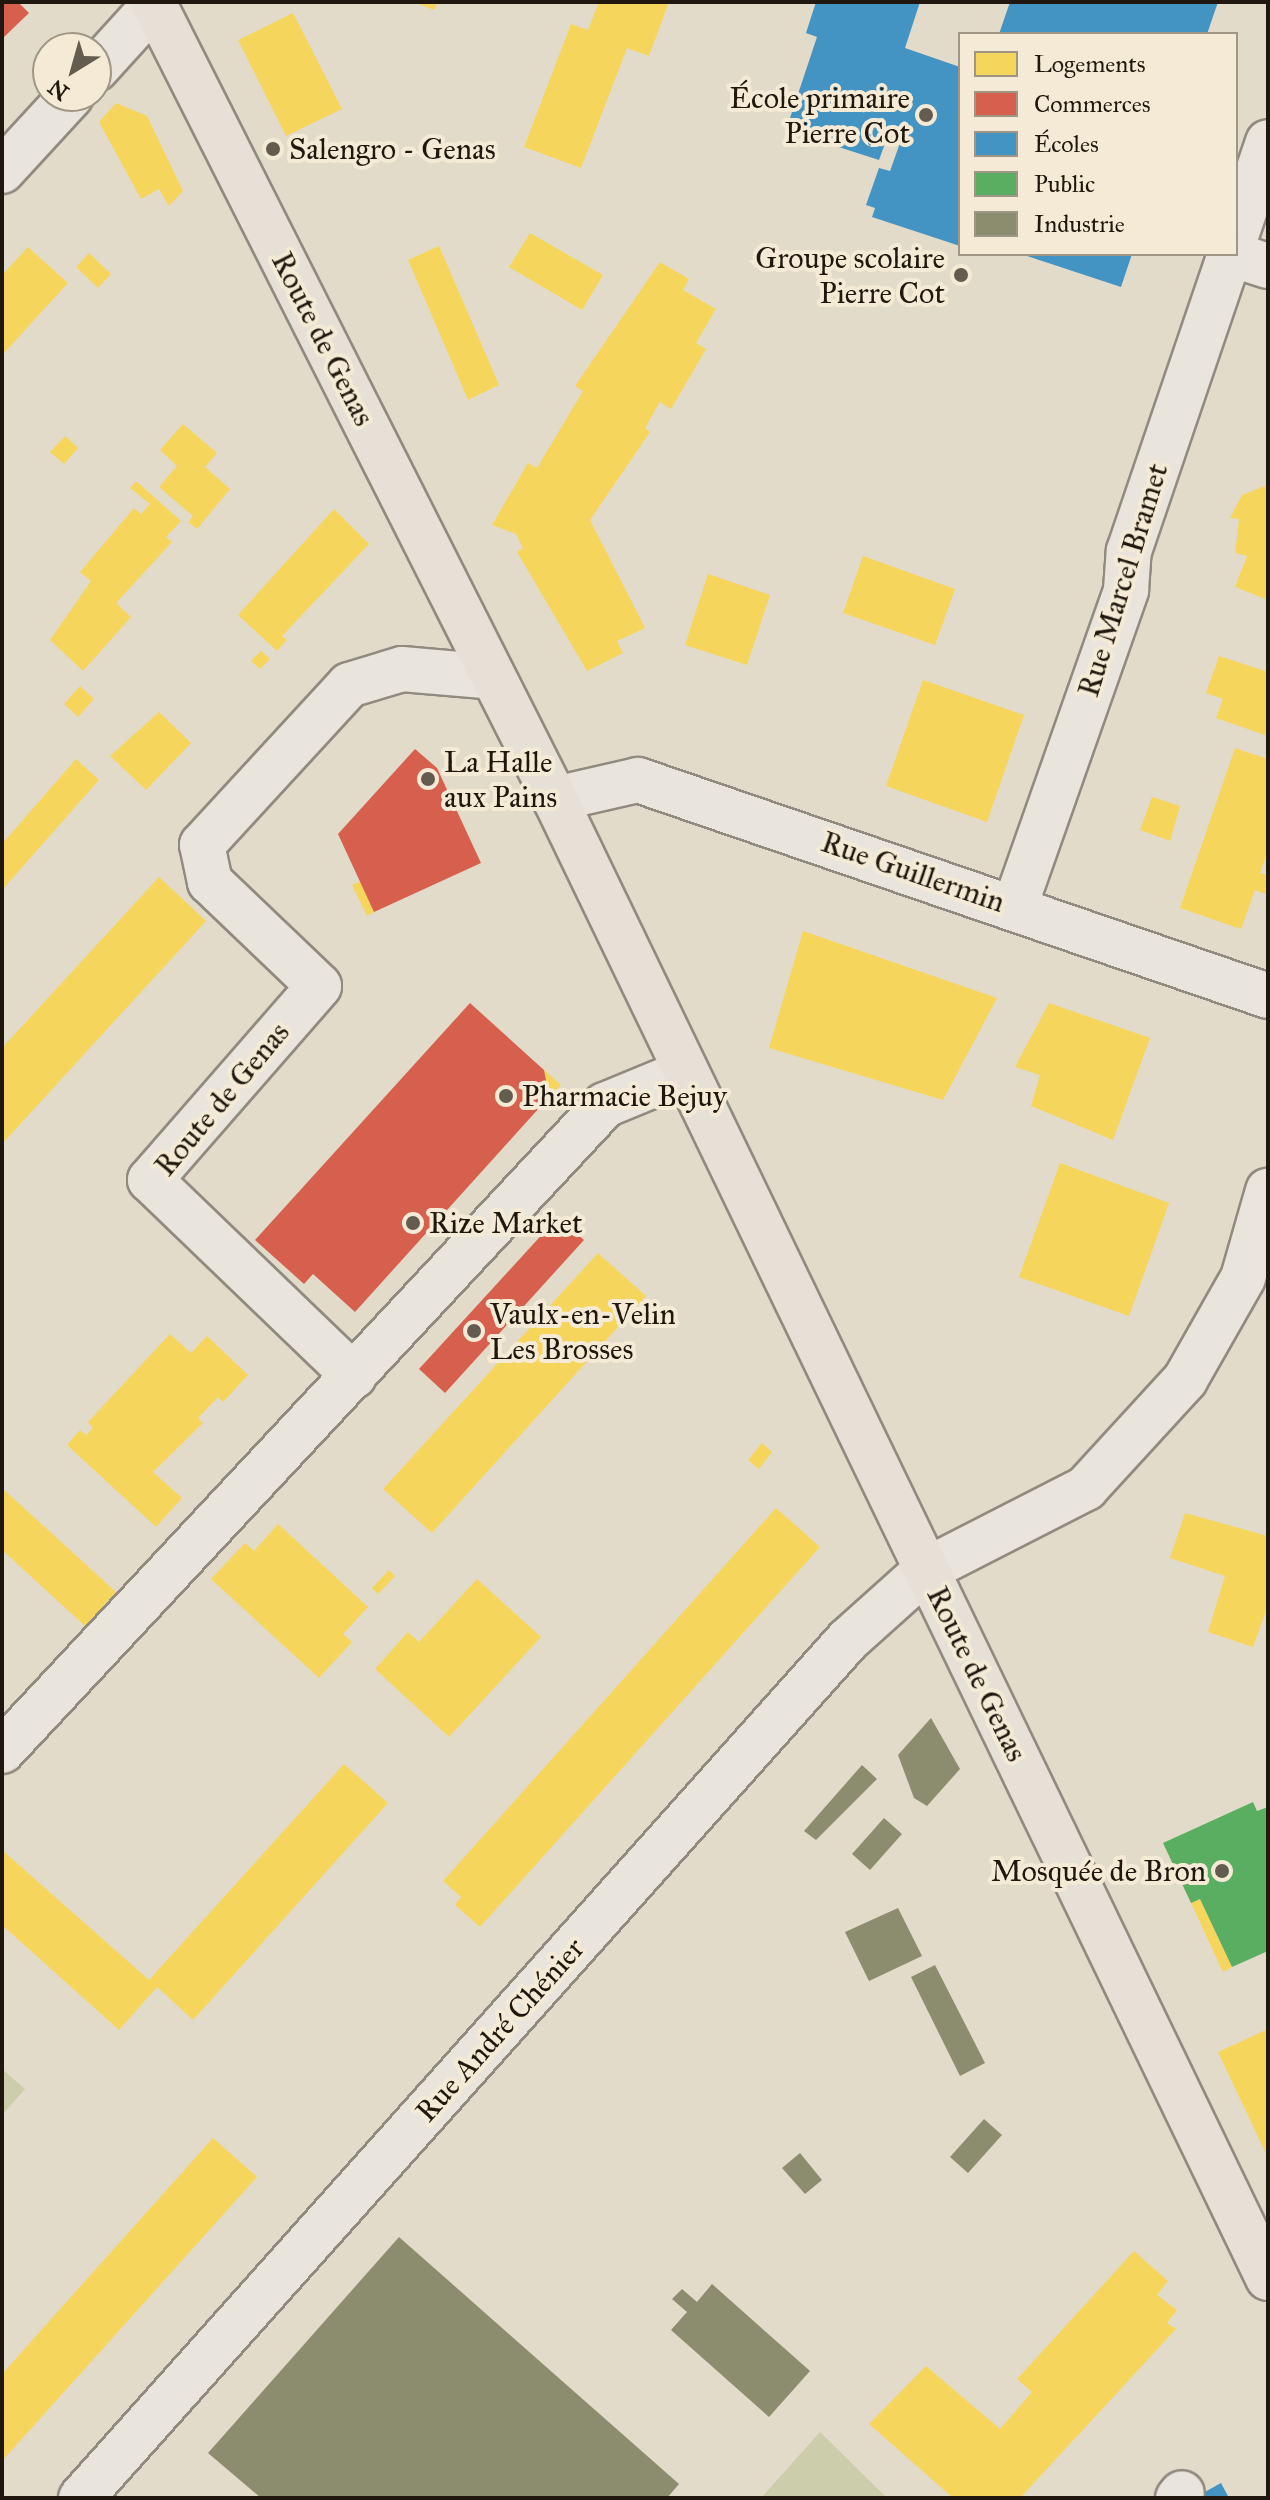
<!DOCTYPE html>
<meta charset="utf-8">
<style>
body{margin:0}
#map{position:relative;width:1270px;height:2500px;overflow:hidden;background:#e3dbc9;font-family:"IM FELL Great Primer",serif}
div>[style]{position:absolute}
.green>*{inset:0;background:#cbcdab}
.homes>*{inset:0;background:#f6d55c}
.shops>*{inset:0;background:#d6604d}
.schools>*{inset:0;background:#4393c3}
.public>*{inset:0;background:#5aae61}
.industry>*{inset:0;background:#8c8c6e}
.roads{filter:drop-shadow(2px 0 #908a7f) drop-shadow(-2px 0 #908a7f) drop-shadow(0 2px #908a7f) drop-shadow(0 -2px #908a7f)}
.minor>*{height:44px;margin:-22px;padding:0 22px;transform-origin:22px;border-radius:22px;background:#e9e4dc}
.major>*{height:44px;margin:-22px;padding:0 22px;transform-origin:22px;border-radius:22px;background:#e6e0d6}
.dots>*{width:22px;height:22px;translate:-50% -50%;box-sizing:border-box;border:4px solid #f4ead5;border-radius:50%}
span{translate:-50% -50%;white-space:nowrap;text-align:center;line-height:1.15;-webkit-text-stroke:8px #f4ead5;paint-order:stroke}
.poi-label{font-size:30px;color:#20180e}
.right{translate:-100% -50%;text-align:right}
.left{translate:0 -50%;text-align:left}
.street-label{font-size:30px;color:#20180e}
.frame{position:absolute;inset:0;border:4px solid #20180e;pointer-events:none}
.legend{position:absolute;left:958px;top:32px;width:280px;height:224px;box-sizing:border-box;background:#f4ead5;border:2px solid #9f9685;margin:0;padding:10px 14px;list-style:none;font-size:24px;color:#20180e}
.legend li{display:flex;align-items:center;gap:16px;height:40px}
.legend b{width:40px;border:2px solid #9f9685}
.north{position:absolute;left:32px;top:32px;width:80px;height:80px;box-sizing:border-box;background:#f4ead5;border:2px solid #9f9685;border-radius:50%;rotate:217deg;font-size:22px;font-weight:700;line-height:32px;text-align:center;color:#20180e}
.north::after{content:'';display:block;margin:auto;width:28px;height:36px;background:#645c4f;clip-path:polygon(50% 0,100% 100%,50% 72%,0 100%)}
</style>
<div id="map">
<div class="green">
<div style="clip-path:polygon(2px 2069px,25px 2089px,2px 2115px)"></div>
<div style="clip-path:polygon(820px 2432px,887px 2498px,761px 2498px)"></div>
</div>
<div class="homes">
<div style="clip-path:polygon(414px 2px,438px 2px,434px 10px)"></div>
<div style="clip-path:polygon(599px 2px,669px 2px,649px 56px,627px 48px,581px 168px,524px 147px,571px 24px,588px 30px)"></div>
<div style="clip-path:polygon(293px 13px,342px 109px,286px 136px,238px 40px)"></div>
<div style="clip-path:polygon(116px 103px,147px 116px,183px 191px,169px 206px,159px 189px,141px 199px,99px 122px)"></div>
<div style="clip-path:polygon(530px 233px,603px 275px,582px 310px,509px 267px)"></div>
<div style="clip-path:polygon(439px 246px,499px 385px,468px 400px,408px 260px)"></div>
<div style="clip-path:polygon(28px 247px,68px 283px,4px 353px,2px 275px)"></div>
<div style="clip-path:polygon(89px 253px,111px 274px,98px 288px,76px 267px)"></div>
<div style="clip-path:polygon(660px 262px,689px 279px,683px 290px,716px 309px,696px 343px,706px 349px,671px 409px,660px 402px,645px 428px,650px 432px,590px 520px,645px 628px,617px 641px,623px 653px,587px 671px,517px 552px,523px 548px,516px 534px,492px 525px,528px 463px,537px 468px,583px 391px,575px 386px)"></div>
<div style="clip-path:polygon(183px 424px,217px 453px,205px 467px,230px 489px,197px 529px,188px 522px,193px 516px,159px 487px,177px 466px,160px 450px)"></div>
<div style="clip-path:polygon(65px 436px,78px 448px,64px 464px,50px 452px)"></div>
<div style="clip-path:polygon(136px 481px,181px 521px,166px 537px,172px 542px,116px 603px,131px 617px,83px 671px,50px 640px,91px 581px,80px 572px,134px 508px,141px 514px,150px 504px,130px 488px)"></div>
<div style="clip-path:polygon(1267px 485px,1268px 485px,1268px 600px,1235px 587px,1247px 556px,1235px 553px,1239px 519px,1230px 518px,1242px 495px)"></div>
<div style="clip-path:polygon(334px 509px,369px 544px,282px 636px,287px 640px,277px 651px,238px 615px)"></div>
<div style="clip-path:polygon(863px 556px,955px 589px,935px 645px,843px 613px)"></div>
<div style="clip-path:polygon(708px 574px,770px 595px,747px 665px,685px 645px)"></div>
<div style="clip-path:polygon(261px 651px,270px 659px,260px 669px,251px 661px)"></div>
<div style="clip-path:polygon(1219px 656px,1268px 672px,1268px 736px,1216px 718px,1223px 699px,1206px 693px)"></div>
<div style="clip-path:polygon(923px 680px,1024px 715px,987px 822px,886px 786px)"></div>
<div style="clip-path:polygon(80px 686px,94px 699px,78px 717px,64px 704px)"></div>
<div style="clip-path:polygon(159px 712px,191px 743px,146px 790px,110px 756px)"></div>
<div style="clip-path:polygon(1235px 748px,1268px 759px,1268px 850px,1260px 873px,1268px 875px,1268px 895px,1255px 890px,1241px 929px,1180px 908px)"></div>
<div style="clip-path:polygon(76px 759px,99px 780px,2px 890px,2px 844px)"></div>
<div style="clip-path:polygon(1152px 797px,1180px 806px,1170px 841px,1140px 830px)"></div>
<div style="clip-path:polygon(159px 877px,206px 921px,2px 1144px,2px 1048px)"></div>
<div style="clip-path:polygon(361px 881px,374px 912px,367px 916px,352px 885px)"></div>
<div style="clip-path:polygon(803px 931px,997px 998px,943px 1100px,769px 1048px)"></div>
<div style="clip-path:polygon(1049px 1003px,1150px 1038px,1113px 1140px,1031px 1106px,1040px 1075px,1015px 1067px)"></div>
<div style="clip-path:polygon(544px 1070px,561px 1085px,549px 1097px,542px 1072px)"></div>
<div style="clip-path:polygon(1060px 1163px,1169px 1203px,1129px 1316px,1019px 1277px)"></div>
<div style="clip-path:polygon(598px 1253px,646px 1296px,432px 1533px,383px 1489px)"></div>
<div style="clip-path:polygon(170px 1334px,191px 1353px,207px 1336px,248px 1375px,223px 1402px,218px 1397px,198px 1418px,203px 1423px,153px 1472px,182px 1498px,156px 1527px,67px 1445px,80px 1430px,86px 1435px,93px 1428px,88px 1422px)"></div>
<div style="clip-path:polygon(762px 1443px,772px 1452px,759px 1469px,748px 1460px)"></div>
<div style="clip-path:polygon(2px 1488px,116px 1592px,85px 1626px,2px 1550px)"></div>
<div style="clip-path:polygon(776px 1508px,820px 1547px,480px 1927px,455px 1905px,461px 1897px,443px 1881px)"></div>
<div style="clip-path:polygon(1185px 1513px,1268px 1536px,1268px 1605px,1253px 1647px,1208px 1632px,1225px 1576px,1170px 1558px)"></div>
<div style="clip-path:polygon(278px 1524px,368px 1607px,343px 1634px,352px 1642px,319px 1678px,211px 1579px,245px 1543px,254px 1551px)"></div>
<div style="clip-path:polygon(389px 1570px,395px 1576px,378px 1594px,372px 1588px)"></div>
<div style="clip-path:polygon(477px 1579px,541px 1637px,449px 1737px,375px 1669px,408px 1632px,419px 1642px)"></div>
<div style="clip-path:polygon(344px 1764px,388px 1803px,193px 2020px,157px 1987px,119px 2030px,2px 1925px,2px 1850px,149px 1980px)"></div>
<div style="clip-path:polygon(1200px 1899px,1232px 1967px,1223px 1972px,1191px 1903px)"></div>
<div style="clip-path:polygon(1268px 2029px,1268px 2158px,1218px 2052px)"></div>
<div style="clip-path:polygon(213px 2138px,257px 2177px,2px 2461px,2px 2374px)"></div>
<div style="clip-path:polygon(1134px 2251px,1168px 2281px,1157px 2295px,1177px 2310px,1167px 2323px,1176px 2329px,1020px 2498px,953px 2498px,869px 2424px,926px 2366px,1000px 2429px,1032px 2392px,1017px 2379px)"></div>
</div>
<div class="shops">
<div style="clip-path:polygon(2px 2px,18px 2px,29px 13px,2px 39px)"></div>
<div style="clip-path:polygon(415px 749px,437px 768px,481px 863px,374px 912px,338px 834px)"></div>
<div style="clip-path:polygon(470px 1003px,544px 1070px,549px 1097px,355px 1312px,313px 1274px,304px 1284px,255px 1240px)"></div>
<div style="clip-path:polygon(558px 1217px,584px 1240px,445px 1393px,419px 1369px)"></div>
</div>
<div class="schools">
<div style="clip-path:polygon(816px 2px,920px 2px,905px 48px,960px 67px,960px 246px,872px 217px,875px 208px,866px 205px,879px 168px,890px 171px,900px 143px,887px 138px,879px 160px,786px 130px,817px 37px,806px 33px)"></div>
<div style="clip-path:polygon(1010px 2px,1218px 2px,1207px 34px,999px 34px)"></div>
<div style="clip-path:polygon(1021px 254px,1132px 254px,1121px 287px)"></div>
<div style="clip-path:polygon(1221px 2483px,1229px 2498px,1194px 2498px)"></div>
</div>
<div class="public">
<div style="clip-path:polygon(1253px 1802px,1257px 1811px,1268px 1807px,1268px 1951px,1232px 1967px,1200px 1899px,1191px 1903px,1163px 1843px)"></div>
</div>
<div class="industry">
<div style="clip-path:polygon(931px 1718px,960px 1769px,927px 1806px,914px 1798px,898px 1755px)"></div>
<div style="clip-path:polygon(862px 1765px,877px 1779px,816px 1840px,804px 1831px)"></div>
<div style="clip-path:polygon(884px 1818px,902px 1834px,870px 1870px,852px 1854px)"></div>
<div style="clip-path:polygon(898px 1908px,922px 1956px,869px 1981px,845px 1932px)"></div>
<div style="clip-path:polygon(935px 1965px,985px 2063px,960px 2076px,911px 1977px)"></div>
<div style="clip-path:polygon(984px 2119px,1002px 2135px,968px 2173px,950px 2157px)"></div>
<div style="clip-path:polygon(800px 2153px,822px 2180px,805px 2194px,782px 2168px)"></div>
<div style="clip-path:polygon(399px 2237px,679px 2484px,667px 2498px,261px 2498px,208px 2453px)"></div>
<div style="clip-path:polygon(712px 2284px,810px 2371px,769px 2417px,671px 2330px,687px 2312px,672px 2299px,682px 2289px,697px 2302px)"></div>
</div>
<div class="roads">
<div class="minor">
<div style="left:96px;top:69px;width:86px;rotate:-47.8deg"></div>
<div style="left:2px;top:171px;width:102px;rotate:-47.4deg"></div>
<div style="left:1236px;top:236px;width:99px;rotate:-71.2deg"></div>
<div style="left:1231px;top:254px;width:39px;rotate:18deg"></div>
<div style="left:555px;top:799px;width:85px;rotate:-12.9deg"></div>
<div style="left:638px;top:780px;width:666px;rotate:18.92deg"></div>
<div style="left:1015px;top:906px;width:335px;rotate:-70.6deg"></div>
<div style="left:1126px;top:590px;width:39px;rotate:-86deg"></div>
<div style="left:1129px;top:551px;width:314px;rotate:-71.2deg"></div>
<div style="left:354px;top:1376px;width:283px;rotate:-136.1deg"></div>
<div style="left:150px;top:1180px;width:257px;rotate:-48.9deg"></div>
<div style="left:319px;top:986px;width:151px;rotate:-136.3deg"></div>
<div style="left:210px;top:882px;width:38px;rotate:-102deg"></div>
<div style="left:202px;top:845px;width:217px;rotate:-47.4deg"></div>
<div style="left:349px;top:685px;width:55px;rotate:-16.8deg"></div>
<div style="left:402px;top:669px;width:91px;rotate:5deg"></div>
<div style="left:2px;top:1751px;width:884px;rotate:-46.97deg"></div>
<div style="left:605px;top:1105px;width:87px;rotate:-22.4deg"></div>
<div style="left:81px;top:2498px;width:1151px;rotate:-48.21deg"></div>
<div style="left:848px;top:1640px;width:105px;rotate:-41.9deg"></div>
<div style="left:926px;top:1570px;width:180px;rotate:-27.1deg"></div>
<div style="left:1086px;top:1488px;width:147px;rotate:-47.5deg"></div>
<div style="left:1185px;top:1380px;width:117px;rotate:-60.4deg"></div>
<div style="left:1243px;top:1278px;width:91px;rotate:-74deg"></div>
<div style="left:1178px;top:2498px;width:6px;rotate:-51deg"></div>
</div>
<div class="major">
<div style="left:153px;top:2px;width:893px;rotate:63.23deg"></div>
<div style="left:555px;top:799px;width:1642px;rotate:64.26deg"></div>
</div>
</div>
<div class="dots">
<div style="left:926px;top:115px;background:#645c4f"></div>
<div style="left:273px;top:149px;background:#645c4f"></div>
<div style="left:961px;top:275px;background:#645c4f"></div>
<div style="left:428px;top:779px;background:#645c4f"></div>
<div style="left:506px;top:1096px;background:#645c4f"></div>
<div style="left:413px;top:1223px;background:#645c4f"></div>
<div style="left:474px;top:1331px;background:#645c4f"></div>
<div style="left:1222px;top:1871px;background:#645c4f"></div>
</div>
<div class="poi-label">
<span class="right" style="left:910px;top:115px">École primaire<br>Pierre Cot</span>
<span class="left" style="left:289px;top:149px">Salengro - Genas</span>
<span class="right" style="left:945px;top:275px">Groupe scolaire<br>Pierre Cot</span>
<span class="left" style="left:444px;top:779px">La Halle<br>aux Pains</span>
<span class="left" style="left:522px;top:1096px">Pharmacie Bejuy</span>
<span class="left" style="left:429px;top:1223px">Rize Market</span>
<span class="left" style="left:490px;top:1331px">Vaulx-en-Velin<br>Les Brosses</span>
<span class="right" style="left:1206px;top:1871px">Mosquée de Bron</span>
</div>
<div class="street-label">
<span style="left:323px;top:339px;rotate:63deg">Route de Genas</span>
<span style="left:1123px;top:580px;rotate:-73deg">Rue Marcel Bramet</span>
<span style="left:913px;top:872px;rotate:19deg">Rue Guillermin</span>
<span style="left:222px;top:1099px;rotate:-50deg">Route de Genas</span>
<span style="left:977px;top:1674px;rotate:64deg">Route de Genas</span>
<span style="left:500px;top:2030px;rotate:-48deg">Rue André Chénier</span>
</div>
<div class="frame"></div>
<ul class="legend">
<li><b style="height:22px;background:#f6d55c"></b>Logements</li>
<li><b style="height:22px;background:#d6604d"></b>Commerces</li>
<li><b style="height:22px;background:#4393c3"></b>Écoles</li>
<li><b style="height:22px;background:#5aae61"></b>Public</li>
<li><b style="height:22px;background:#8c8c6e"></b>Industrie</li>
</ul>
<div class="north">N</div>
</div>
